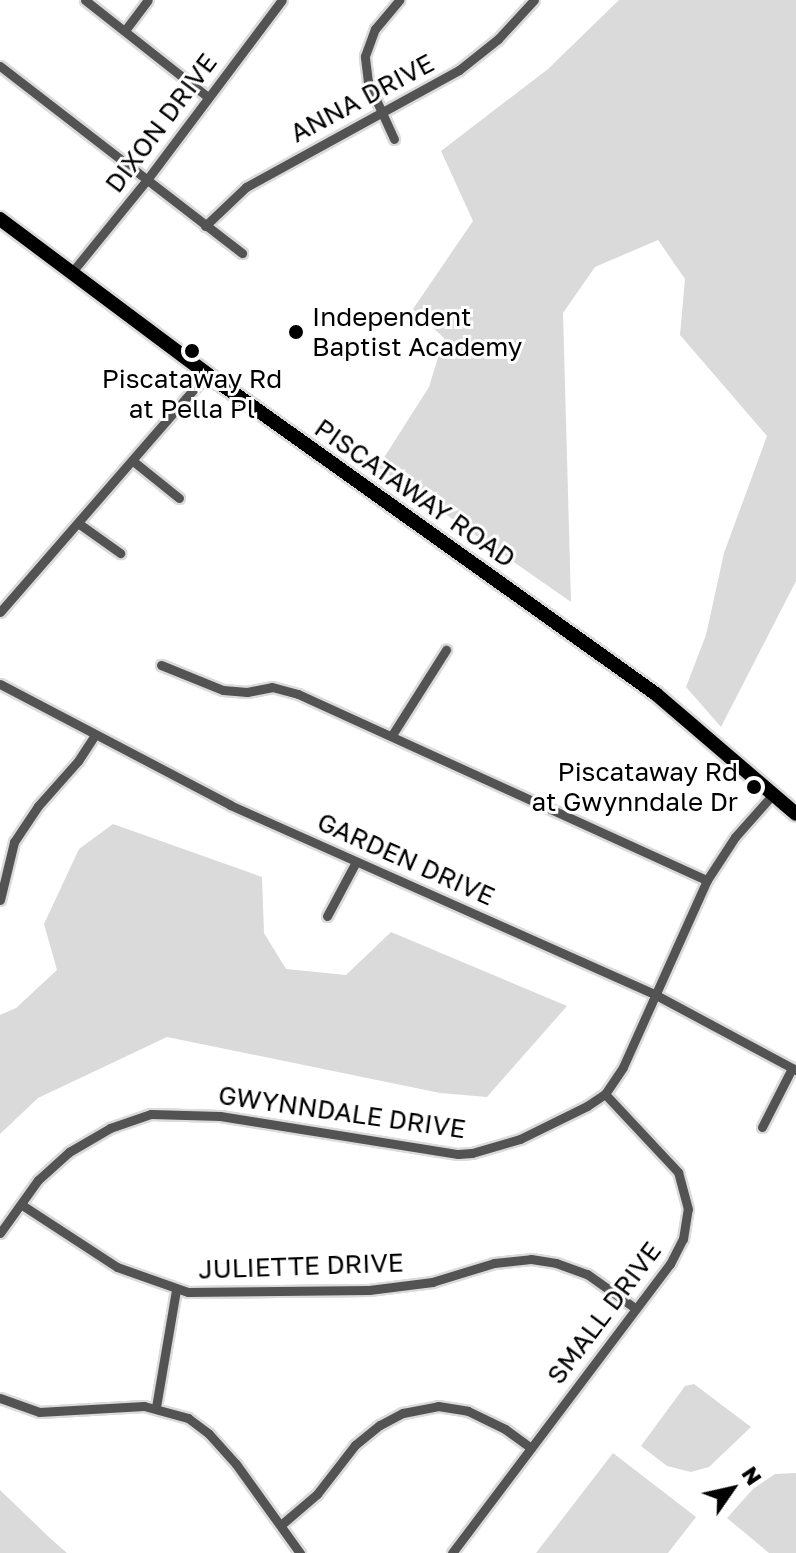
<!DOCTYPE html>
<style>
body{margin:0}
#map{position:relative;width:796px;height:1553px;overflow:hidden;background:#fff;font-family:"Golos Text",sans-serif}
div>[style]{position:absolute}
.green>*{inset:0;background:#dadada}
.roads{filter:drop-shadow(2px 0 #dbdbdb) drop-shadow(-2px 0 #dbdbdb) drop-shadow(0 2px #dbdbdb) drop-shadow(0 -2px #dbdbdb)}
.street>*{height:9px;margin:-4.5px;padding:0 4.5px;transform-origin:4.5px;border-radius:4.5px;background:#535353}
.primary>*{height:14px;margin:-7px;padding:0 7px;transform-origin:7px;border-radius:7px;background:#000}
.dots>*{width:22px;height:22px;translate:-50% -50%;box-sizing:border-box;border:4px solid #fff;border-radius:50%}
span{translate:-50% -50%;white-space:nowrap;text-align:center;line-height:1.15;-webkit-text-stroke:6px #fff;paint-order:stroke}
.street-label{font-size:26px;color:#000}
.poi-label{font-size:26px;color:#000}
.left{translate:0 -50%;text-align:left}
.right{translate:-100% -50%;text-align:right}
.north{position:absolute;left:692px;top:1449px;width:80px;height:80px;-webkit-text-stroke:6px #fff;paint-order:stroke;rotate:56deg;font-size:22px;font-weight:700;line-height:32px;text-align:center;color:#000}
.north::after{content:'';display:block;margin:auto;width:28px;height:36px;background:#000;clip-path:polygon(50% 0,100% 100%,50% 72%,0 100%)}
</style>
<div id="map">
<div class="green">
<div style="clip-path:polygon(619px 0,796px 0,796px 581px,721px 727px,686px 687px,706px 635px,724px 553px,767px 436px,680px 335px,685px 279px,658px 240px,595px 267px,563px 313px,571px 602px,378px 467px,429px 387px,444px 338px,413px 309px,473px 221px,441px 151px,548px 69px)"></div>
<div style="clip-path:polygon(113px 824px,262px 877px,264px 933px,286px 969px,346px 975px,391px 932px,567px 1006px,487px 1097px,440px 1093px,167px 1037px,38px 1098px,0 1134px,0 1015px,16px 1008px,57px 970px,44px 924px,79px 849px)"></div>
<div style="clip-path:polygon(694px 1384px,751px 1427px,709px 1467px,691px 1472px,667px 1466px,641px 1446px,685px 1386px)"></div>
<div style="clip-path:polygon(613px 1453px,696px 1517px,668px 1553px,536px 1553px)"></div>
<div style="clip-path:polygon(796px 1473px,796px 1553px,769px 1553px,727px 1518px,753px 1489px,775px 1474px)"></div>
<div style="clip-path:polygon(0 1490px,51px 1539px,67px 1553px,0 1553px)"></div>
</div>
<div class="roads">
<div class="street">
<div style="left:85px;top:0;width:157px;rotate:38.3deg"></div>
<div style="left:126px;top:29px;width:36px;rotate:-53deg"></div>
<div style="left:0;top:66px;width:306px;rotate:37.7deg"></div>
<div style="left:394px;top:139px;width:63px;rotate:-114.5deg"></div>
<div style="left:368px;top:82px;width:26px;rotate:-97deg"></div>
<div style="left:365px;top:56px;width:29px;rotate:-70deg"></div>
<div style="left:375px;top:29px;width:38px;rotate:-50deg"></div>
<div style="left:205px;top:226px;width:57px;rotate:-43.6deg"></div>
<div style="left:246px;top:187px;width:243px;rotate:-28.8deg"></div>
<div style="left:459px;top:70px;width:50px;rotate:-38.5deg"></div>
<div style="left:498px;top:39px;width:53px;rotate:-47.3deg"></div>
<div style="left:72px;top:272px;width:117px;rotate:-50.9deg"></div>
<div style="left:146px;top:181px;width:226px;rotate:-53.1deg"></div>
<div style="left:133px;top:461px;width:59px;rotate:38.8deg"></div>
<div style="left:78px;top:523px;width:52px;rotate:35.5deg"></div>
<div style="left:0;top:612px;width:315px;rotate:-49deg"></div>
<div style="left:161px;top:665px;width:67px;rotate:22deg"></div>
<div style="left:223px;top:690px;width:24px;rotate:5deg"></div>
<div style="left:247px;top:692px;width:25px;rotate:-11deg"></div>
<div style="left:272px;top:687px;width:27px;rotate:15deg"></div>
<div style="left:298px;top:694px;width:449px;rotate:24.5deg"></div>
<div style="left:0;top:684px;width:260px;rotate:27.7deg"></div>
<div style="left:230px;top:805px;width:466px;rotate:24deg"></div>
<div style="left:656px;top:995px;width:159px;rotate:28.2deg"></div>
<div style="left:392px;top:735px;width:101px;rotate:-57.6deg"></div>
<div style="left:0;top:900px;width:60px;rotate:-76.4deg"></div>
<div style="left:14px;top:842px;width:43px;rotate:-56.3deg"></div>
<div style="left:38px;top:806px;width:60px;rotate:-48.4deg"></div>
<div style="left:78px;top:761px;width:30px;rotate:-57deg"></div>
<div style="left:327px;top:916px;width:61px;rotate:-61.8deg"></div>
<div style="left:762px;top:1127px;width:66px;rotate:-63deg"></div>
<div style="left:22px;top:1205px;width:113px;rotate:33.1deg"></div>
<div style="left:117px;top:1267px;width:75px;rotate:19.4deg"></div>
<div style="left:188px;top:1292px;width:181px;rotate:-0.6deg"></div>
<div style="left:369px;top:1290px;width:64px;rotate:-7.2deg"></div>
<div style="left:432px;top:1282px;width:65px;rotate:-17deg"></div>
<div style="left:494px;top:1263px;width:37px;rotate:-6deg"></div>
<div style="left:531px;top:1259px;width:25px;rotate:9deg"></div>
<div style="left:556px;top:1263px;width:33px;rotate:20deg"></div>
<div style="left:587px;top:1274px;width:59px;rotate:35.3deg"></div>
<div style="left:0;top:1233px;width:65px;rotate:-54.4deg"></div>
<div style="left:38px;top:1180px;width:42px;rotate:-42.1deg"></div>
<div style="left:69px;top:1152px;width:48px;rotate:-30.3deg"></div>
<div style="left:110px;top:1128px;width:43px;rotate:-18.9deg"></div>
<div style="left:151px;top:1114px;width:69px;rotate:1.7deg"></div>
<div style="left:220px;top:1116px;width:241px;rotate:9.1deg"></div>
<div style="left:458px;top:1154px;width:14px;rotate:-4deg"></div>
<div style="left:472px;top:1153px;width:50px;rotate:-16.3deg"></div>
<div style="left:520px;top:1139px;width:75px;rotate:-26.2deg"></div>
<div style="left:587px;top:1106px;width:22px;rotate:-34deg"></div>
<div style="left:605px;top:1094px;width:32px;rotate:-56deg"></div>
<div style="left:623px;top:1067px;width:205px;rotate:-65.8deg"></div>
<div style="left:707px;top:880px;width:51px;rotate:-56.9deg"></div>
<div style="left:735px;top:837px;width:59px;rotate:-48.4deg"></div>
<div style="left:0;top:1398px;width:41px;rotate:19.7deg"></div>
<div style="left:39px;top:1412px;width:105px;rotate:-3.3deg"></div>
<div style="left:144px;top:1406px;width:46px;rotate:15.3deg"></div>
<div style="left:188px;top:1418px;width:26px;rotate:37deg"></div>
<div style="left:209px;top:1434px;width:40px;rotate:48deg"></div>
<div style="left:236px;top:1464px;width:110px;rotate:54.3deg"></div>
<div style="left:156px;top:1407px;width:119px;rotate:-80.3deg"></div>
<div style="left:282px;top:1524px;width:46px;rotate:-40.6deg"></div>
<div style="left:317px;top:1494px;width:62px;rotate:-52.2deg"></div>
<div style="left:355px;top:1445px;width:32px;rotate:-39deg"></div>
<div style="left:380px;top:1425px;width:26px;rotate:-28deg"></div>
<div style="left:403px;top:1413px;width:36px;rotate:-11deg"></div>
<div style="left:438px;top:1406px;width:30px;rotate:9deg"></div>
<div style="left:468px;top:1411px;width:41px;rotate:25.9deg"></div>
<div style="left:505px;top:1429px;width:32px;rotate:36deg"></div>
<div style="left:452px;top:1553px;width:362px;rotate:-53deg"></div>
<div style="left:670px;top:1264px;width:28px;rotate:-63deg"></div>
<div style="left:683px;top:1239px;width:30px;rotate:-81deg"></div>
<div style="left:688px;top:1209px;width:38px;rotate:-105deg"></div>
<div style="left:678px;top:1172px;width:107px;rotate:-133.1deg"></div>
</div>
<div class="primary">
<div style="left:0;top:219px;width:259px;rotate:36.8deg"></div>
<div style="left:207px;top:374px;width:551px;rotate:35.48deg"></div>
<div style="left:656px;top:694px;width:184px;rotate:40.6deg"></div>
</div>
</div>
<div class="dots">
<div style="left:296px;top:332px;background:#000"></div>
<div style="left:192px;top:351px;background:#000"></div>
<div style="left:754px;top:787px;background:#000"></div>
</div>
<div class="street-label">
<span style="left:362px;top:98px;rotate:-28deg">ANNA DRIVE</span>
<span style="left:161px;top:123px;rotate:-53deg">DIXON DRIVE</span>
<span style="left:415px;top:493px;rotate:35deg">PISCATAWAY ROAD</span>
<span style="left:406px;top:859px;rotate:24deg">GARDEN DRIVE</span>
<span style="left:342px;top:1112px;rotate:8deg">GWYNNDALE DRIVE</span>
<span style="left:301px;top:1266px;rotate:-2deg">JULIETTE DRIVE</span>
<span style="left:604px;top:1313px;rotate:-53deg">SMALL DRIVE</span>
</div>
<div class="poi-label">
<span class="left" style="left:312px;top:332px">Independent<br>Baptist Academy</span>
<span style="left:192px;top:394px">Piscataway Rd<br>at Pella Pl</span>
<span class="right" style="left:738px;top:787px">Piscataway Rd<br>at Gwynndale Dr</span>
</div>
<div class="north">N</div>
</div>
